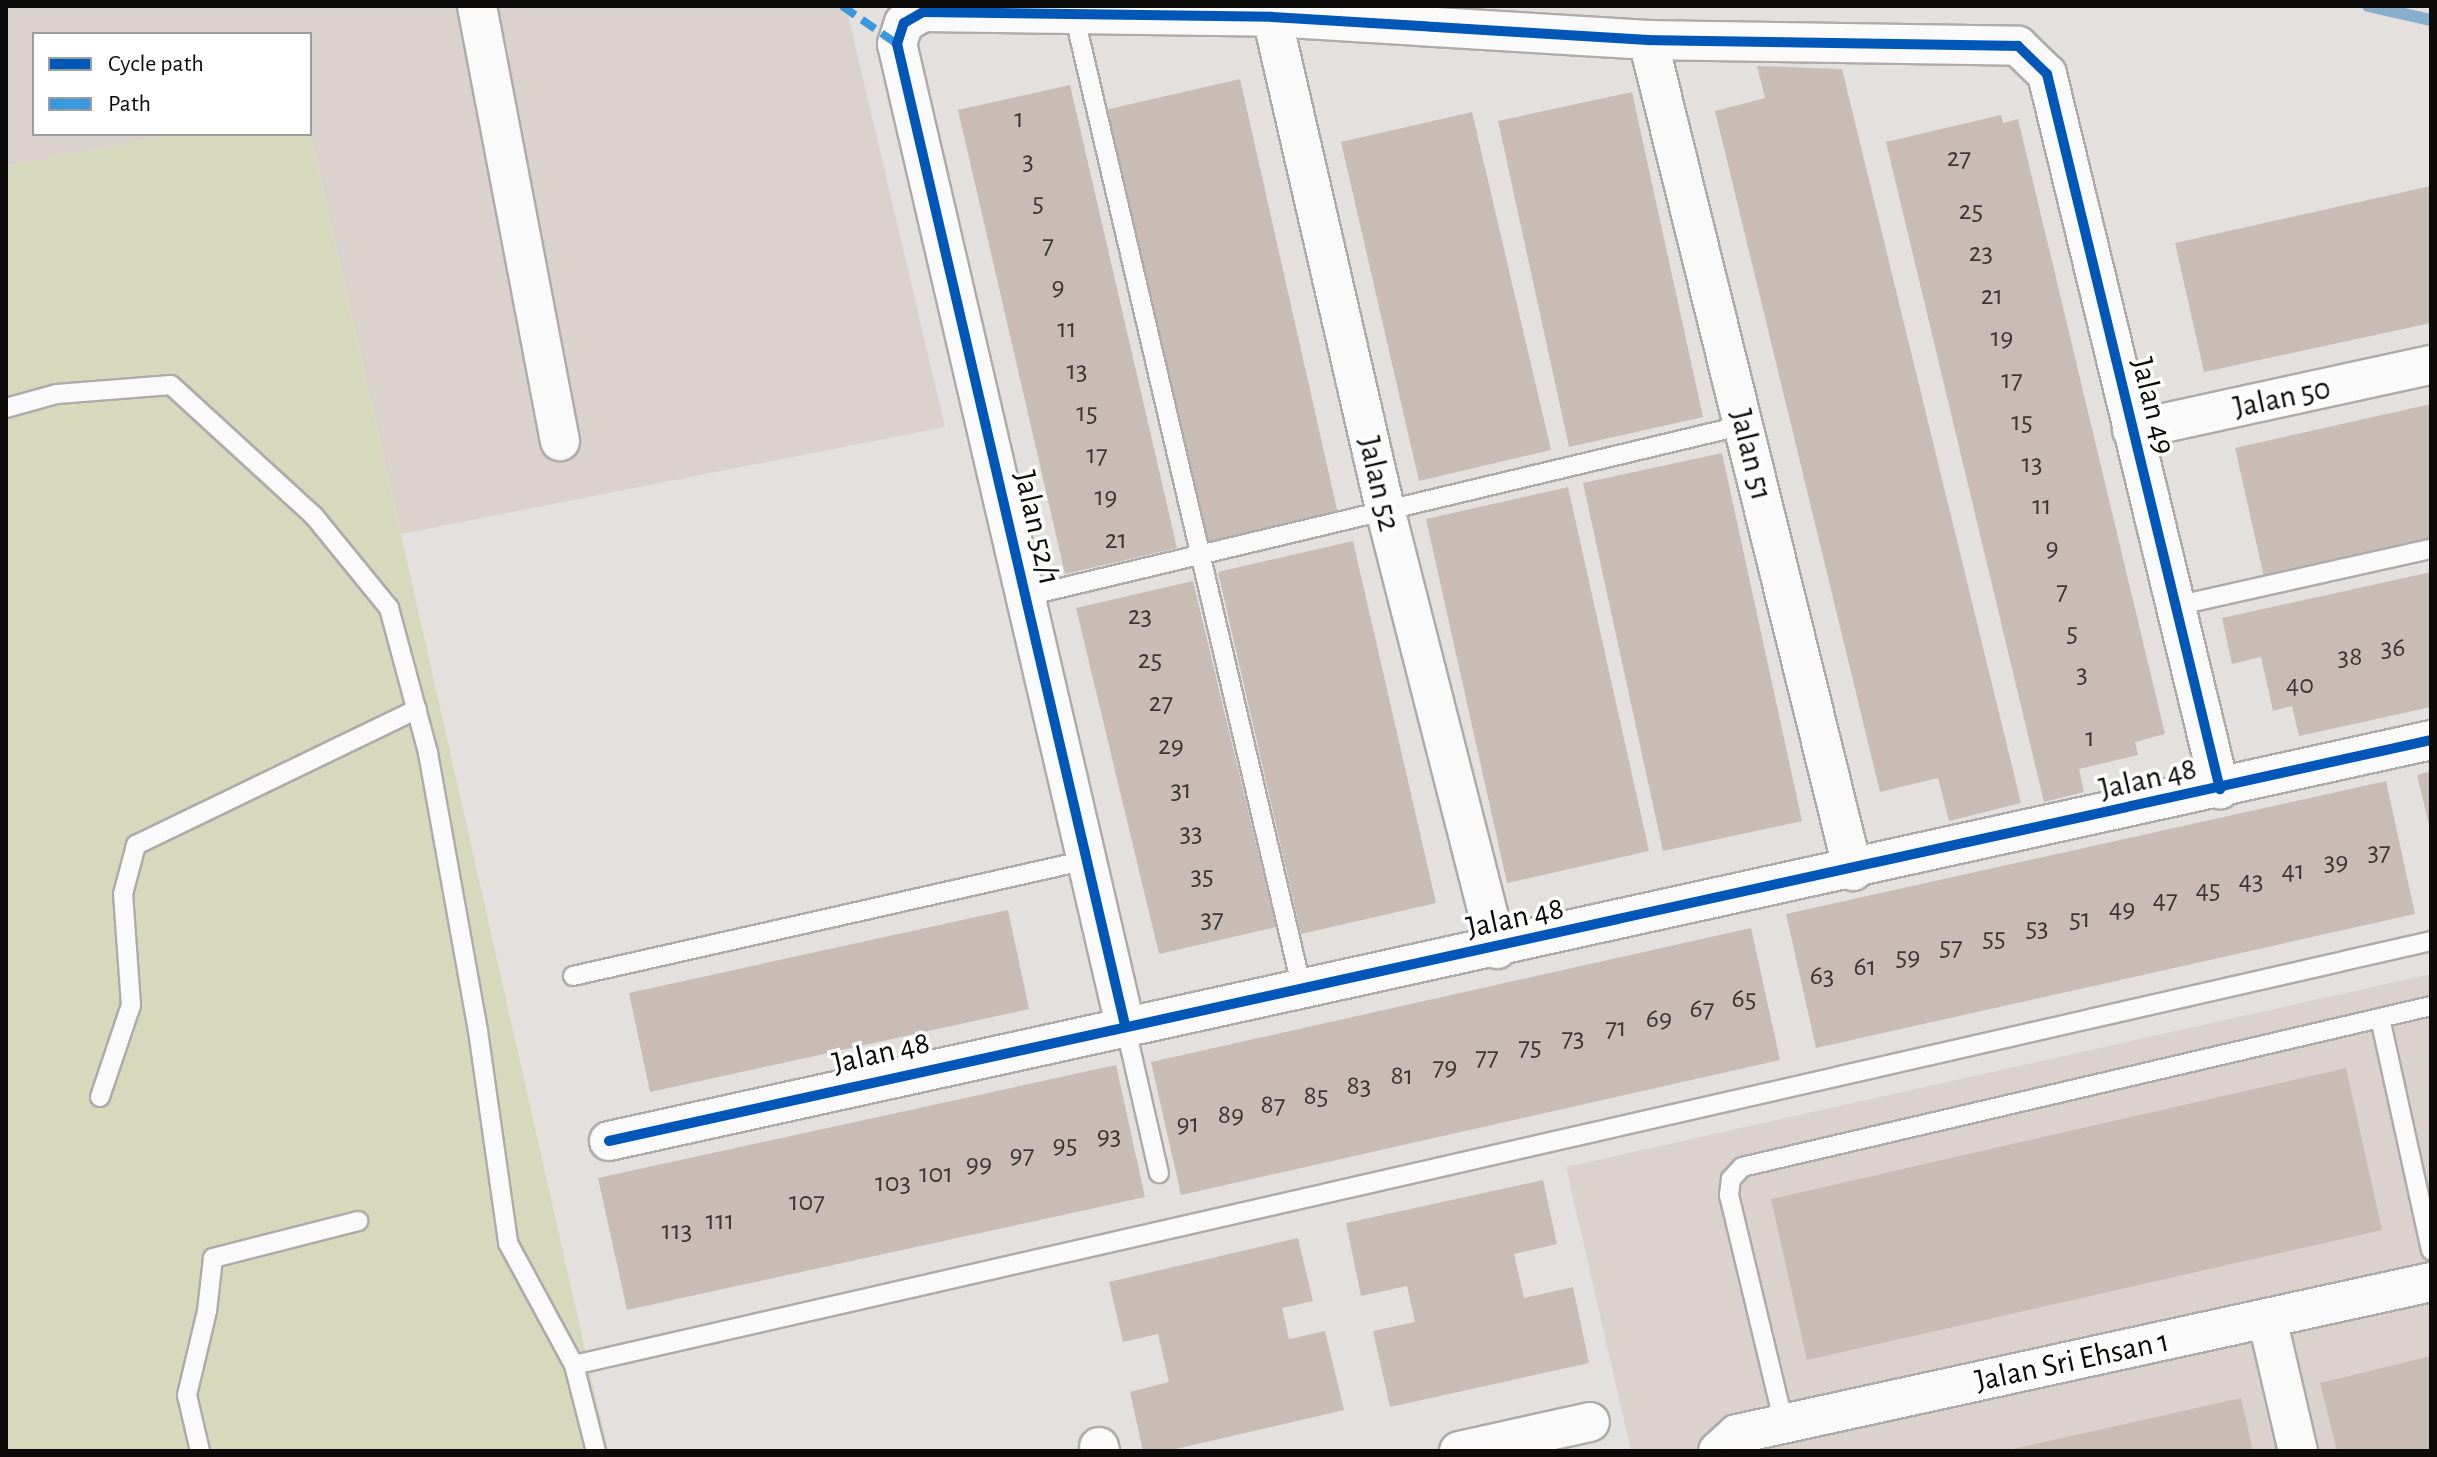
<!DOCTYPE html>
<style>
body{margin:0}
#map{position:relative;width:2437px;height:1457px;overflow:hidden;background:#e4e0de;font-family:"Alegreya Sans",sans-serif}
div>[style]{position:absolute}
.built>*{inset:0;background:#dcd2cd}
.green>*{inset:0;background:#d7d9bc}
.stream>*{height:12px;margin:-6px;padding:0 6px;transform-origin:6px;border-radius:6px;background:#87aeca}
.building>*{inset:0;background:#c9bcb5}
.roads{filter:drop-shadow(2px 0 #aeabaa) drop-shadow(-2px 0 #aeabaa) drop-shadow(0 2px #aeabaa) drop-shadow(0 -2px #aeabaa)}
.lane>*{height:18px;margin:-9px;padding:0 9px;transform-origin:9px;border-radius:9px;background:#fbfafa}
.street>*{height:38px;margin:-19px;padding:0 19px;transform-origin:19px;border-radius:19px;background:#fbfafa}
.quiet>*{height:8px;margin-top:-4px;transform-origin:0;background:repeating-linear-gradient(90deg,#3a99de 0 16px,transparent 0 24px)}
.cycleway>*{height:10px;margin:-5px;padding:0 5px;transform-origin:5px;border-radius:5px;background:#0057b8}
span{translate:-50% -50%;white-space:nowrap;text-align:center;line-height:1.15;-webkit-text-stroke:7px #fff;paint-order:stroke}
.number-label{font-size:28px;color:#3c3735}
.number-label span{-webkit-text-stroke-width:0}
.street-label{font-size:32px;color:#0d0b0a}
.frame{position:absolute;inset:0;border:8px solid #0d0b0a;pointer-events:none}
.legend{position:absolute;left:32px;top:32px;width:280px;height:104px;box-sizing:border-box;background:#fff;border:2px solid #9e9d9d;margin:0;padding:10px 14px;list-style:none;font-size:24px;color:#0d0b0a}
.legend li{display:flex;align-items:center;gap:16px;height:40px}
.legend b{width:40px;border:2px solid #9e9d9d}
</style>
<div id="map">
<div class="built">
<div style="clip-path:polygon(6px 6px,846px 6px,945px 427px,401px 534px,310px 132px,310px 34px,34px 34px,34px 134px,180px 134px,6px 166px)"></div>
<div style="clip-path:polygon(2431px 974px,2431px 1451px,1631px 1451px,1566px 1167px)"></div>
</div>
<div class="green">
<div style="clip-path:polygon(310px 132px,608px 1451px,6px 1451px,6px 166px,180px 134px)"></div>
</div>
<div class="stream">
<div style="left:2368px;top:6px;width:65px;rotate:12.5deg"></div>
</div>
<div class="building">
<div style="clip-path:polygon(1757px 66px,1842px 69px,2021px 803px,1949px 821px,1938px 778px,1880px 792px,1715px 111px,1765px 98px)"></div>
<div style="clip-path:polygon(1240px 79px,1338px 514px,1205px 544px,1105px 110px)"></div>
<div style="clip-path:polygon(1070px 85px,1177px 548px,1065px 574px,958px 110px)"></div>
<div style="clip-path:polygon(1632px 92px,1703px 417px,1569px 447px,1498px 121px)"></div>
<div style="clip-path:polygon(1472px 112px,1551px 450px,1419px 481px,1341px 142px)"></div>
<div style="clip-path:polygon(2001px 115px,2003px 123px,2018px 119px,2165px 734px,2135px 742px,2138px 755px,2079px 769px,2084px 792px,2044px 802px,1886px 142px)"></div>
<div style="clip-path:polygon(2431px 186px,2431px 323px,2204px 372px,2175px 243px)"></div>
<div style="clip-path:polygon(2431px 404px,2431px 539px,2264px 577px,2235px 448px)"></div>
<div style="clip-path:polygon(1722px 453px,1802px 821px,1663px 851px,1583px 483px)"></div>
<div style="clip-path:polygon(1568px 487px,1649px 851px,1507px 883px,1426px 519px)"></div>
<div style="clip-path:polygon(1353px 541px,1436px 903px,1301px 934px,1218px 572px)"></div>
<div style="clip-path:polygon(2431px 572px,2431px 707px,2299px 736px,2292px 706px,2273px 711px,2261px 657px,2232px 664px,2222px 618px)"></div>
<div style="clip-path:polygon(1193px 581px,1276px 927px,1159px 954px,1076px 608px)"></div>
<div style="clip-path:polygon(2431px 771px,2431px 829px,2430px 829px,2417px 775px)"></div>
<div style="clip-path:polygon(2386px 781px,2415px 914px,1816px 1048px,1786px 914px)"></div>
<div style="clip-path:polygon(1008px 910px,1029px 1009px,650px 1092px,629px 993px)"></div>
<div style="clip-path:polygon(1751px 928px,1780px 1060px,1181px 1195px,1151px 1062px)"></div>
<div style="clip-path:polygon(1116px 1065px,1145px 1197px,627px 1310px,598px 1178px)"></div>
<div style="clip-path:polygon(2346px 1068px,2382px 1230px,1807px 1360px,1771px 1199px)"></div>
<div style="clip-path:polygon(1543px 1180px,1557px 1244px,1514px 1254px,1524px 1298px,1573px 1287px,1589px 1363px,1390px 1407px,1373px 1331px,1415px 1322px,1407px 1286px,1361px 1296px,1346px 1223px)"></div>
<div style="clip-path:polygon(1298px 1238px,1313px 1301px,1282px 1308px,1289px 1339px,1325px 1331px,1344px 1410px,1167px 1451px,1143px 1451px,1130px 1392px,1169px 1382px,1158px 1334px,1123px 1342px,1109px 1282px)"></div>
<div style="clip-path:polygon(2431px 1356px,2431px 1451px,2337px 1451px,2320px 1383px)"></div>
<div style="clip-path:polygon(2241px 1398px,2253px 1451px,2008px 1451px,2008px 1450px)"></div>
</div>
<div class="roads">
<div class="lane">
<div style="left:1074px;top:14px;width:1001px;rotate:76.84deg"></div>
<div style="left:6px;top:408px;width:53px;rotate:-15.4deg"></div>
<div style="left:57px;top:394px;width:114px;rotate:-4.5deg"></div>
<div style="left:171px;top:385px;width:194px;rotate:42.5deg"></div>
<div style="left:314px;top:516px;width:119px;rotate:50.8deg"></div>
<div style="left:389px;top:608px;width:150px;rotate:74.9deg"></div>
<div style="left:428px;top:753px;width:282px;rotate:79.8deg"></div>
<div style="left:478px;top:1031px;width:214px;rotate:81.9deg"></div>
<div style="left:508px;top:1243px;width:139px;rotate:61.6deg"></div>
<div style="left:574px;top:1365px;width:89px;rotate:75.7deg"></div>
<div style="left:1027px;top:596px;width:737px;rotate:-13.41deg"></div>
<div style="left:2175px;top:606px;width:262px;rotate:-12.6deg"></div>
<div style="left:573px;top:976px;width:527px;rotate:-12.72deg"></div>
<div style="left:2380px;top:1018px;width:238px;rotate:77.6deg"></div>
<div style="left:1125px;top:1025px;width:152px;rotate:77.1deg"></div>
<div style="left:100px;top:1097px;width:97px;rotate:-71.4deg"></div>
<div style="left:131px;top:1005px;width:111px;rotate:-94.1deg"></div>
<div style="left:123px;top:894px;width:51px;rotate:-75.1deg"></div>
<div style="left:136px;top:845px;width:312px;rotate:-25.8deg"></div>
<div style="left:574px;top:1365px;width:1905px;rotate:-12.86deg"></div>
<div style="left:1784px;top:1424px;width:236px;rotate:-103.5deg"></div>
<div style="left:1729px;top:1195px;width:16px;rotate:-83deg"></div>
<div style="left:1731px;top:1179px;width:16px;rotate:-47deg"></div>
<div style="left:1742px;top:1167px;width:708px;rotate:-13.15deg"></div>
<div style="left:200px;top:1451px;width:57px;rotate:-103.1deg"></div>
<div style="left:187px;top:1395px;width:86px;rotate:-76.6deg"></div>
<div style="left:207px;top:1311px;width:53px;rotate:-83.5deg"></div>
<div style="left:213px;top:1258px;width:150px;rotate:-14.3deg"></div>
</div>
<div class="street">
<div style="left:477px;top:6px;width:443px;rotate:79.2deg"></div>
<div style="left:1272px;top:17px;width:509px;rotate:77.06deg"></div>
<div style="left:1386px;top:513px;width:450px;rotate:75.7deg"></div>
<div style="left:1648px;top:40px;width:856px;rotate:76.14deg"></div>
<div style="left:2132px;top:430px;width:306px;rotate:-12.3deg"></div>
<div style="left:1125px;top:1025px;width:1007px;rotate:-103.08deg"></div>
<div style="left:897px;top:44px;width:22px;rotate:-72deg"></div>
<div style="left:904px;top:23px;width:22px;rotate:-30deg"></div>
<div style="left:923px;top:12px;width:349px;rotate:0.8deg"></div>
<div style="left:1272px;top:17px;width:377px;rotate:3.5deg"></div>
<div style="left:1648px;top:40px;width:370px;rotate:0.9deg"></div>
<div style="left:2018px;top:46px;width:40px;rotate:44deg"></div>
<div style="left:2047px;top:74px;width:736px;rotate:76.4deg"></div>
<div style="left:609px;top:1141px;width:1866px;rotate:-12.41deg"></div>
<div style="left:2267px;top:1318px;width:137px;rotate:76.9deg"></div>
<div style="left:1099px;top:1447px;width:4px;rotate:76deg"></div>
<div style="left:1459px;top:1451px;width:134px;rotate:-12.5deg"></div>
<div style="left:1718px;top:1451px;width:25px;rotate:-42deg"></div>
<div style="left:1737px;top:1434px;width:710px;rotate:-12.35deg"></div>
</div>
</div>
<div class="quiet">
<div style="left:842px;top:6px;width:67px;rotate:34.6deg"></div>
</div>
<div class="cycleway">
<div style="left:1125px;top:1025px;width:1007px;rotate:-103.08deg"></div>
<div style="left:897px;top:44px;width:22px;rotate:-72deg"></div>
<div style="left:904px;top:23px;width:22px;rotate:-30deg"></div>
<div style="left:923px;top:12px;width:349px;rotate:0.8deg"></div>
<div style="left:1272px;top:17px;width:377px;rotate:3.5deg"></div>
<div style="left:1648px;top:40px;width:370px;rotate:0.9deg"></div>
<div style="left:2018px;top:46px;width:40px;rotate:44deg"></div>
<div style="left:2047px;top:74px;width:736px;rotate:76.4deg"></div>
<div style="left:609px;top:1141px;width:1866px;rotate:-12.41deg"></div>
</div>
<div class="number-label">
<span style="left:1019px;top:119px">1</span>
<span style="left:1959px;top:158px">27</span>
<span style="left:1028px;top:161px">3</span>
<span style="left:1038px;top:203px">5</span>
<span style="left:1971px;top:211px">25</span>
<span style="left:1048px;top:245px">7</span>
<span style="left:1981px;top:253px">23</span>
<span style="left:1058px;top:287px">9</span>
<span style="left:1992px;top:296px">21</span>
<span style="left:1067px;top:329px">11</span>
<span style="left:2002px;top:338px">19</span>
<span style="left:1077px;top:371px">13</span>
<span style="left:2012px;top:380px">17</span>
<span style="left:1087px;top:413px">15</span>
<span style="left:2022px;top:422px">15</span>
<span style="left:1097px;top:455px">17</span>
<span style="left:2032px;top:464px">13</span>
<span style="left:1106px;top:497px">19</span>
<span style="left:2042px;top:506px">11</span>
<span style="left:1116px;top:540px">21</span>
<span style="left:2052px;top:548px">9</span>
<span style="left:2062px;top:591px">7</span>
<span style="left:1140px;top:616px">23</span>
<span style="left:2072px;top:633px">5</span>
<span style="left:2393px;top:648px">36</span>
<span style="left:2350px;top:657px">38</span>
<span style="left:1150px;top:660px">25</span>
<span style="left:2082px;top:674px">3</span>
<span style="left:2300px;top:685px">40</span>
<span style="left:1161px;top:703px">27</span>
<span style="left:2090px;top:738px">1</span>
<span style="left:1171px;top:746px">29</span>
<span style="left:1181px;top:790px">31</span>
<span style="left:1191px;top:833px">33</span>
<span style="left:2379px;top:852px">37</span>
<span style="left:2336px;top:862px">39</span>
<span style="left:2293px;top:871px">41</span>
<span style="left:1202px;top:876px">35</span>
<span style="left:2251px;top:881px">43</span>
<span style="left:2208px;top:890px">45</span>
<span style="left:2165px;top:900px">47</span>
<span style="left:2122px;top:909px">49</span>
<span style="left:1212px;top:919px">37</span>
<span style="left:2080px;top:919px">51</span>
<span style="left:2037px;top:928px">53</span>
<span style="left:1994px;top:938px">55</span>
<span style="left:1951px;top:947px">57</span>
<span style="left:1908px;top:957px">59</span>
<span style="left:1865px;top:967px">61</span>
<span style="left:1822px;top:976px">63</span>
<span style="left:1744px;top:999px">65</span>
<span style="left:1702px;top:1009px">67</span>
<span style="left:1659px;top:1019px">69</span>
<span style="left:1616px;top:1028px">71</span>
<span style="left:1573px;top:1038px">73</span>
<span style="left:1530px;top:1047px">75</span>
<span style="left:1487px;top:1057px">77</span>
<span style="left:1445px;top:1067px">79</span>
<span style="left:1402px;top:1076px">81</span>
<span style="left:1359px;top:1086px">83</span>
<span style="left:1316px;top:1096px">85</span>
<span style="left:1273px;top:1105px">87</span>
<span style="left:1231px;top:1115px">89</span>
<span style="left:1188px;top:1124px">91</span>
<span style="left:1109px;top:1136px">93</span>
<span style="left:1065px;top:1145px">95</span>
<span style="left:1022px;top:1155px">97</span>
<span style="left:979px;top:1164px">99</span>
<span style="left:936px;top:1174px">101</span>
<span style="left:893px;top:1183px">103</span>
<span style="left:807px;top:1202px">107</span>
<span style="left:720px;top:1221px">111</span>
<span style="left:677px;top:1231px">113</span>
</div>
<div class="street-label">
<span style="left:2282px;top:398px;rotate:-12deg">Jalan 50</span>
<span style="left:2153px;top:406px;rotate:76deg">Jalan 49</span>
<span style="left:1751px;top:455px;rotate:76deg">Jalan 51</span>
<span style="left:1379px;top:484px;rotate:77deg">Jalan 52</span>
<span style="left:1037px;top:528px;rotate:77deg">Jalan 52/1</span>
<span style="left:2148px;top:779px;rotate:-13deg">Jalan 48</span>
<span style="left:1515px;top:918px;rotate:-12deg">Jalan 48</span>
<span style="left:881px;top:1053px;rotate:-13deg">Jalan 48</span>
<span style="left:2072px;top:1361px;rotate:-12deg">Jalan Sri Ehsan 1</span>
</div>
<div class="frame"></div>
<ul class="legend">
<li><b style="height:10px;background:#0057b8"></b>Cycle path</li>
<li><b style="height:10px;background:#3a99de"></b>Path</li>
</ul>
</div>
